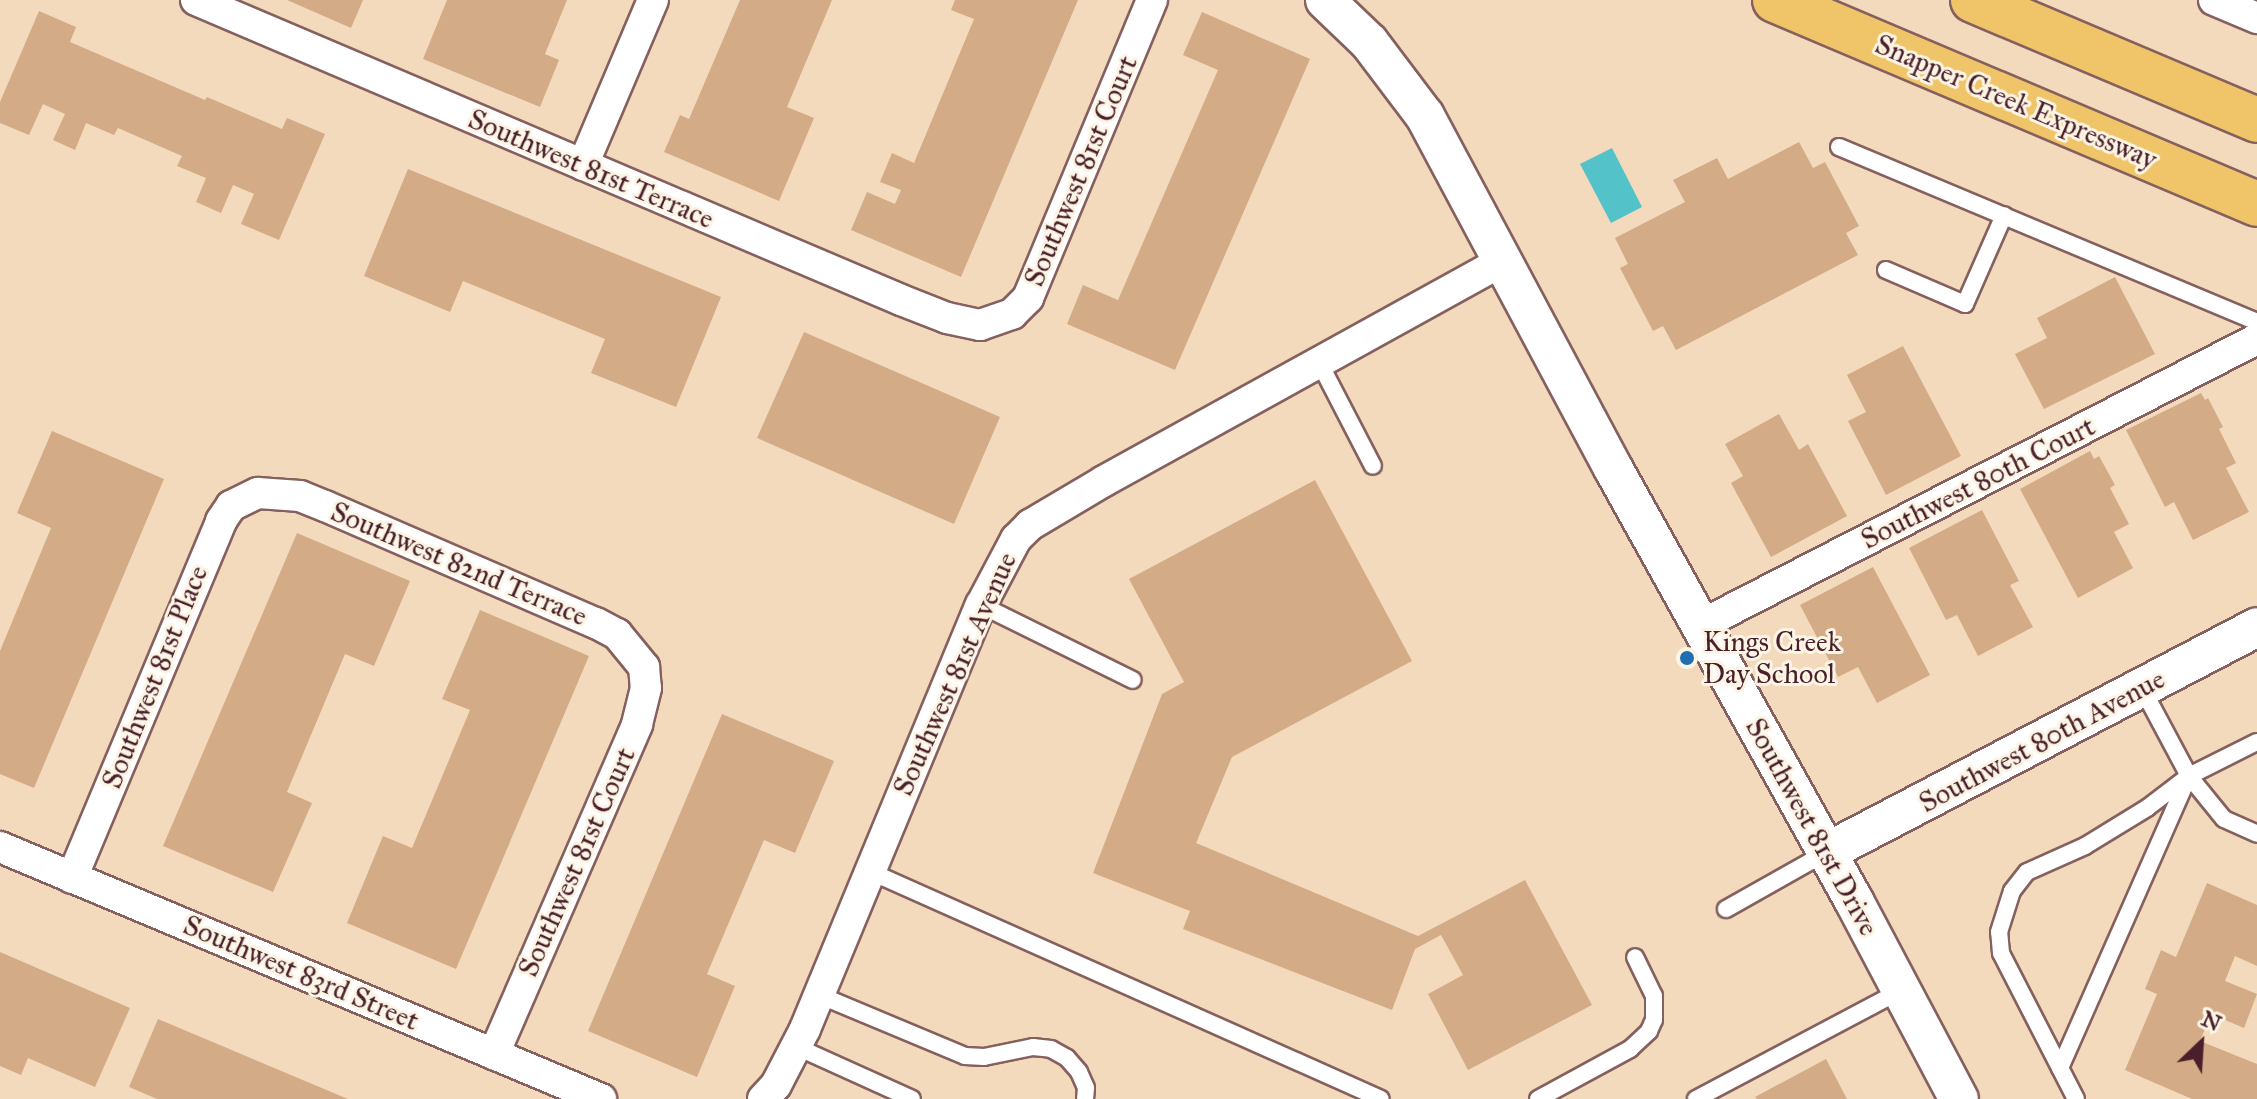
<!DOCTYPE html>
<style>
body{margin:0}
#map{position:relative;width:2257px;height:1099px;overflow:hidden;background:#f3dabc;font-family:"IM FELL Great Primer",serif}
div>[style]{position:absolute}
.water>*{inset:0;background:#54c2c9}
.building>*{inset:0;background:#d4ab87}
.roads{filter:drop-shadow(2px 0 #85605e) drop-shadow(-2px 0 #85605e) drop-shadow(0 2px #85605e) drop-shadow(0 -2px #85605e)}
.service>*{height:16px;margin:-8px;padding:0 8px;transform-origin:8px;border-radius:8px;background:#fff}
.minor>*{height:30px;margin:-15px;padding:0 15px;transform-origin:15px;border-radius:15px;background:#fff}
.tertiary>*{height:38px;margin:-19px;padding:0 19px;transform-origin:19px;border-radius:19px;background:#fff}
.motorway>*{height:44px;margin:-22px;padding:0 22px;transform-origin:22px;border-radius:22px;background:#f0c469}
.dots>*{width:22px;height:22px;translate:-50% -50%;box-sizing:border-box;border:4px solid #fcf5e5;border-radius:50%}
span{translate:-50% -50%;white-space:nowrap;text-align:center;line-height:1.15;-webkit-text-stroke:6px #fcf5e5;paint-order:stroke}
.street-label{font-size:28px;color:#4a1f2b}
.poi-label{font-size:28px;color:#4a1f2b}
.left{translate:0 -50%;text-align:left}
.north{position:absolute;left:2161px;top:1003px;width:80px;height:80px;-webkit-text-stroke:6px #fcf5e5;paint-order:stroke;rotate:25deg;font-size:22px;font-weight:700;line-height:32px;text-align:center;color:#4a1f2b}
.north::after{content:'';display:block;margin:auto;width:28px;height:36px;background:#4a1f2b;clip-path:polygon(50% 0,100% 100%,50% 72%,0 100%)}
</style>
<div id="map">
<div class="water">
<div style="clip-path:polygon(1612px 148px,1642px 207px,1611px 223px,1580px 164px)"></div>
</div>
<div class="building">
<div style="clip-path:polygon(287px 0,363px 0,351px 28px)"></div>
<div style="clip-path:polygon(447px 0,567px 0,545px 54px,559px 60px,540px 107px,423px 59px)"></div>
<div style="clip-path:polygon(740px 0,832px 0,787px 107px,814px 118px,779px 201px,664px 152px,680px 115px,689px 119px)"></div>
<div style="clip-path:polygon(955px 0,1078px 0,961px 277px,851px 230px,867px 192px,895px 204px,901px 190px,880px 182px,892px 153px,914px 163px,974px 19px,951px 10px)"></div>
<div style="clip-path:polygon(39px 11px,76px 27px,70px 42px,205px 100px,207px 97px,282px 129px,287px 118px,325px 134px,279px 240px,241px 224px,254px 194px,233px 185px,221px 213px,196px 202px,206px 178px,177px 166px,182px 156px,118px 128px,114px 135px,86px 123px,75px 150px,53px 140px,65px 114px,43px 104px,29px 135px,0 123px,0 102px)"></div>
<div style="clip-path:polygon(1202px 12px,1310px 59px,1175px 370px,1067px 324px,1083px 285px,1118px 300px,1218px 70px,1183px 55px)"></div>
<div style="clip-path:polygon(1799px 142px,1813px 168px,1825px 162px,1859px 226px,1846px 233px,1858px 255px,1676px 350px,1663px 326px,1653px 331px,1620px 268px,1628px 264px,1615px 238px,1685px 202px,1673px 180px,1717px 158px,1728px 179px)"></div>
<div style="clip-path:polygon(408px 169px,721px 297px,676px 407px,591px 373px,605px 339px,463px 281px,450px 312px,364px 276px)"></div>
<div style="clip-path:polygon(2115px 277px,2155px 354px,2044px 409px,2015px 354px,2047px 338px,2037px 318px)"></div>
<div style="clip-path:polygon(804px 332px,1000px 417px,954px 524px,757px 438px)"></div>
<div style="clip-path:polygon(1903px 346px,1961px 456px,1886px 495px,1848px 421px,1866px 412px,1847px 375px)"></div>
<div style="clip-path:polygon(2201px 393px,2205px 400px,2208px 398px,2223px 427px,2219px 429px,2236px 463px,2226px 468px,2249px 512px,2193px 540px,2174px 502px,2165px 507px,2126px 430px)"></div>
<div style="clip-path:polygon(1779px 414px,1799px 450px,1808px 444px,1847px 516px,1771px 557px,1731px 483px,1743px 476px,1725px 444px)"></div>
<div style="clip-path:polygon(52px 431px,164px 479px,34px 788px,0 774px,0 651px,51px 528px,17px 513px)"></div>
<div style="clip-path:polygon(2090px 451px,2094px 459px,2099px 456px,2115px 485px,2110px 488px,2129px 524px,2114px 532px,2133px 568px,2078px 598px,2020px 489px)"></div>
<div style="clip-path:polygon(1315px 480px,1412px 661px,1232px 757px,1196px 843px,1418px 936px,1525px 880px,1592px 1005px,1468px 1070px,1428px 994px,1463px 975px,1441px 935px,1415px 949px,1392px 1010px,1183px 929px,1190px 911px,1093px 873px,1162px 694px,1184px 682px,1129px 579px)"></div>
<div style="clip-path:polygon(1982px 510px,2019px 581px,2010px 585px,2033px 627px,1978px 656px,1957px 615px,1946px 620px,1909px 548px)"></div>
<div style="clip-path:polygon(297px 533px,410px 581px,374px 666px,345px 654px,287px 792px,312px 803px,273px 892px,163px 846px)"></div>
<div style="clip-path:polygon(1873px 567px,1930px 675px,1877px 703px,1858px 667px,1838px 677px,1800px 605px)"></div>
<div style="clip-path:polygon(480px 610px,589px 656px,456px 969px,347px 923px,383px 836px,412px 848px,470px 710px,442px 699px)"></div>
<div style="clip-path:polygon(722px 714px,834px 761px,795px 853px,764px 840px,707px 974px,735px 986px,697px 1077px,588px 1031px)"></div>
<div style="clip-path:polygon(2207px 883px,2257px 905px,2257px 966px,2235px 956px,2225px 981px,2257px 994px,2244px 1028px,2211px 1014px,2200px 1041px,2257px 1064px,2257px 1099px,2192px 1099px,2125px 1070px,2157px 994px,2145px 989px,2161px 950px,2176px 957px)"></div>
<div style="clip-path:polygon(0 952px,130px 1008px,95px 1087px,28px 1058px,21px 1075px,0 1066px)"></div>
<div style="clip-path:polygon(158px 1019px,348px 1099px,157px 1099px,129px 1087px)"></div>
<div style="clip-path:polygon(1826px 1059px,1847px 1099px,1757px 1099px,1755px 1097px)"></div>
</div>
<div class="roads">
<div class="service">
<div style="left:1839px;top:147px;width:453px;rotate:22.7deg"></div>
<div style="left:1886px;top:270px;width:86px;rotate:23.3deg"></div>
<div style="left:1965px;top:304px;width:97px;rotate:-66.3deg"></div>
<div style="left:1318px;top:360px;width:119px;rotate:62.6deg"></div>
<div style="left:981px;top:605px;width:169px;rotate:26.3deg"></div>
<div style="left:2189px;top:776px;width:55px;rotate:50.9deg"></div>
<div style="left:2224px;top:819px;width:36px;rotate:24deg"></div>
<div style="left:869px;top:871px;width:560px;rotate:24deg"></div>
<div style="left:1726px;top:909px;width:116px;rotate:-29.4deg"></div>
<div style="left:819px;top:995px;width:158px;rotate:22.7deg"></div>
<div style="left:965px;top:1056px;width:19px;rotate:3deg"></div>
<div style="left:984px;top:1057px;width:50px;rotate:-11.5deg"></div>
<div style="left:1033px;top:1047px;width:18px;rotate:6deg"></div>
<div style="left:1051px;top:1049px;width:18px;rotate:29deg"></div>
<div style="left:1067px;top:1058px;width:18px;rotate:49deg"></div>
<div style="left:1079px;top:1072px;width:17px;rotate:66deg"></div>
<div style="left:1086px;top:1088px;width:11px;rotate:95deg"></div>
<div style="left:797px;top:1047px;width:126px;rotate:24.3deg"></div>
<div style="left:2060px;top:1068px;width:319px;rotate:-66.2deg"></div>
<div style="left:2189px;top:776px;width:100px;rotate:-118.1deg"></div>
<div style="left:1538px;top:1099px;width:105px;rotate:-28.5deg"></div>
<div style="left:1630px;top:1049px;width:26px;rotate:-43deg"></div>
<div style="left:1649px;top:1031px;width:12px;rotate:-66deg"></div>
<div style="left:1654px;top:1020px;width:24px;rotate:-90deg"></div>
<div style="left:1654px;top:996px;width:43px;rotate:-116deg"></div>
<div style="left:1696px;top:1099px;width:233px;rotate:-27.9deg"></div>
<div style="left:2076px;top:1099px;width:164px;rotate:-117.2deg"></div>
<div style="left:2001px;top:953px;width:21px;rotate:-95deg"></div>
<div style="left:1999px;top:932px;width:43px;rotate:-72.4deg"></div>
<div style="left:2012px;top:891px;width:24px;rotate:-52deg"></div>
<div style="left:2027px;top:872px;width:64px;rotate:-24.1deg"></div>
<div style="left:2085px;top:846px;width:73px;rotate:-31.5deg"></div>
<div style="left:2147px;top:808px;width:53px;rotate:-37.3deg"></div>
<div style="left:2189px;top:776px;width:76px;rotate:-26.6deg"></div>
</div>
<div class="minor">
<div style="left:196px;top:0;width:766px;rotate:23.05deg"></div>
<div style="left:901px;top:300px;width:49px;rotate:21.4deg"></div>
<div style="left:947px;top:318px;width:34px;rotate:12deg"></div>
<div style="left:980px;top:325px;width:34px;rotate:-19deg"></div>
<div style="left:1012px;top:314px;width:23px;rotate:-45deg"></div>
<div style="left:1028px;top:298px;width:323px;rotate:-67.4deg"></div>
<div style="left:2214px;top:0;width:47px;rotate:22.7deg"></div>
<div style="left:583px;top:165px;width:179px;rotate:-67deg"></div>
<div style="left:1699px;top:626px;width:627px;rotate:-27.22deg"></div>
<div style="left:0;top:847px;width:652px;rotate:22.75deg"></div>
<div style="left:72px;top:878px;width:387px;rotate:-67.3deg"></div>
<div style="left:221px;top:521px;width:18px;rotate:-56deg"></div>
<div style="left:231px;top:506px;width:30px;rotate:-26deg"></div>
<div style="left:258px;top:493px;width:42px;rotate:4.1deg"></div>
<div style="left:300px;top:496px;width:27px;rotate:22deg"></div>
<div style="left:325px;top:506px;width:295px;rotate:23.4deg"></div>
<div style="left:596px;top:623px;width:24px;rotate:28deg"></div>
<div style="left:617px;top:634px;width:43px;rotate:50.7deg"></div>
<div style="left:644px;top:667px;width:21px;rotate:85deg"></div>
<div style="left:646px;top:688px;width:38px;rotate:104deg"></div>
<div style="left:637px;top:725px;width:359px;rotate:113.5deg"></div>
<div style="left:763px;top:1099px;width:19px;rotate:-47deg"></div>
<div style="left:776px;top:1085px;width:63px;rotate:-62.6deg"></div>
<div style="left:805px;top:1029px;width:459px;rotate:-67.5deg"></div>
<div style="left:981px;top:605px;width:75px;rotate:-62.1deg"></div>
<div style="left:1016px;top:539px;width:20px;rotate:-45deg"></div>
<div style="left:1030px;top:525px;width:86px;rotate:-30.7deg"></div>
<div style="left:1104px;top:481px;width:453px;rotate:-28.9deg"></div>
</div>
<div class="tertiary">
<div style="left:1325px;top:0;width:61px;rotate:43.7deg"></div>
<div style="left:1369px;top:42px;width:93px;rotate:52.9deg"></div>
<div style="left:1425px;top:116px;width:399px;rotate:61.9deg"></div>
<div style="left:1613px;top:468px;width:496px;rotate:60.9deg"></div>
<div style="left:1854px;top:901px;width:224px;rotate:62.1deg"></div>
<div style="left:1827px;top:852px;width:485px;rotate:-27.6deg"></div>
</div>
<div class="motorway">
<div style="left:1775px;top:0;width:523px;rotate:22.94deg"></div>
<div style="left:1973px;top:0;width:308px;rotate:22.9deg"></div>
</div>
</div>
<div class="dots">
<div style="left:1687px;top:658px;background:#1f6fb2"></div>
</div>
<div class="street-label">
<span style="left:2016px;top:102px;rotate:23deg">Snapper Creek Expressway</span>
<span style="left:591px;top:169px;rotate:23deg">Southwest 81st Terrace</span>
<span style="left:1081px;top:171px;rotate:-67deg">Southwest 81st Court</span>
<span style="left:1978px;top:483px;rotate:-27deg">Southwest 80th Court</span>
<span style="left:459px;top:564px;rotate:23deg">Southwest 82nd Terrace</span>
<span style="left:955px;top:674px;rotate:-66deg">Southwest 81st Avenue</span>
<span style="left:155px;top:677px;rotate:-68deg">Southwest 81st Place</span>
<span style="left:2042px;top:741px;rotate:-28deg">Southwest 80th Avenue</span>
<span style="left:1812px;top:827px;rotate:61deg">Southwest 81st Drive</span>
<span style="left:577px;top:862px;rotate:-66deg">Southwest 81st Court</span>
<span style="left:301px;top:973px;rotate:23deg">Southwest 83rd Street</span>
</div>
<div class="poi-label">
<span class="left" style="left:1703px;top:658px">Kings Creek<br>Day School</span>
</div>
<div class="north">N</div>
</div>
